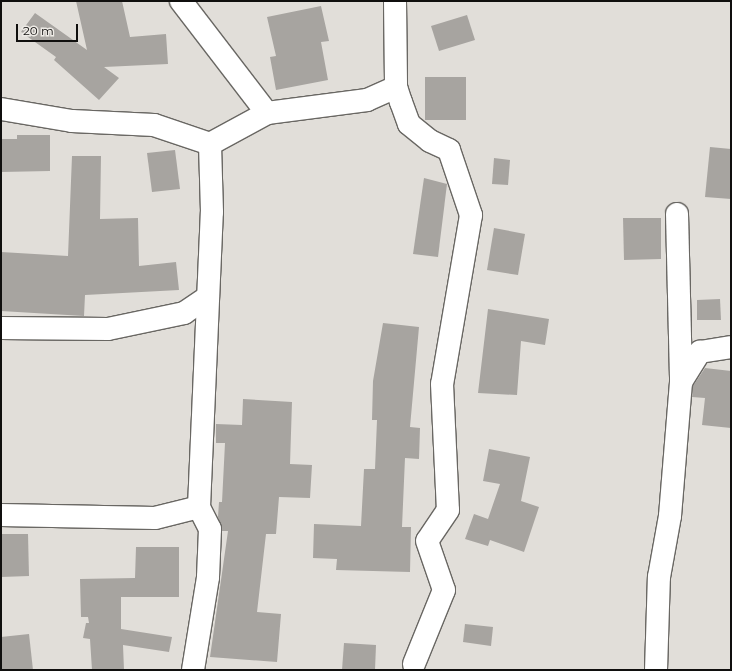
<!DOCTYPE html>
<style>
body{margin:0}
#map{position:relative;width:732px;height:671px;overflow:hidden;background:#e1ded9;font-family:Montserrat,sans-serif}
div>[style]{position:absolute}
.building>*{inset:0;background:#a7a4a0}
.roads{filter:drop-shadow(1px 0 #696763) drop-shadow(-1px 0 #696763) drop-shadow(0 1px #696763) drop-shadow(0 -1px #696763)}
.minor>*{height:22px;margin:-11px;padding:0 11px;transform-origin:11px;border-radius:11px;background:#fff}
span{translate:-50% -50%;white-space:nowrap;text-align:center;line-height:1.15;-webkit-text-stroke:3.5px #eeebe6;paint-order:stroke}
.frame{position:absolute;inset:0;border:2px solid #100f0e;pointer-events:none}
.scale{position:absolute;left:16px;top:24px;width:62px;height:18px;box-sizing:border-box;border:2px solid #100f0e;border-top:0;padding-left:5px;font-size:12px;line-height:14px;white-space:nowrap;color:#100f0e;-webkit-text-stroke:3px #eeebe6;paint-order:stroke}
</style>
<div id="map">
<div class="building">
<div style="clip-path:polygon(76px 1px,122px 1px,130px 37px,166px 34px,168px 64px,104px 67px,119px 78px,99px 100px,54px 60px,56px 57px,21px 32px,35px 13px,87px 50px)"></div>
<div style="clip-path:polygon(321px 6px,329px 41px,321px 42px,328px 80px,276px 90px,270px 57px,276px 56px,267px 17px)"></div>
<div style="clip-path:polygon(467px 15px,475px 40px,439px 51px,431px 26px)"></div>
<div style="clip-path:polygon(425px 77px,466px 77px,466px 120px,425px 120px)"></div>
<div style="clip-path:polygon(17px 135px,50px 135px,50px 171px,1px 172px,1px 139px,17px 139px)"></div>
<div style="clip-path:polygon(710px 147px,731px 149px,731px 199px,705px 197px)"></div>
<div style="clip-path:polygon(175px 150px,180px 189px,152px 192px,147px 153px)"></div>
<div style="clip-path:polygon(72px 156px,101px 156px,100px 219px,138px 218px,139px 266px,176px 262px,179px 290px,85px 295px,84px 316px,1px 311px,1px 252px,68px 256px)"></div>
<div style="clip-path:polygon(494px 158px,510px 160px,508px 185px,492px 184px)"></div>
<div style="clip-path:polygon(424px 178px,447px 184px,438px 257px,413px 254px)"></div>
<div style="clip-path:polygon(623px 218px,661px 218px,661px 259px,624px 260px)"></div>
<div style="clip-path:polygon(494px 228px,525px 234px,518px 275px,487px 270px)"></div>
<div style="clip-path:polygon(720px 299px,721px 320px,697px 320px,697px 300px)"></div>
<div style="clip-path:polygon(488px 309px,549px 319px,545px 345px,521px 341px,517px 395px,478px 393px)"></div>
<div style="clip-path:polygon(383px 323px,419px 327px,410px 427px,420px 428px,419px 459px,405px 458px,402px 527px,411px 527px,410px 572px,336px 570px,337px 559px,313px 558px,314px 524px,361px 526px,364px 469px,375px 469px,377px 420px,372px 420px,373px 381px)"></div>
<div style="clip-path:polygon(705px 368px,731px 371px,731px 428px,702px 425px,705px 398px,692px 397px,693px 386px)"></div>
<div style="clip-path:polygon(243px 399px,292px 402px,290px 464px,312px 465px,310px 498px,279px 497px,276px 534px,266px 534px,257px 612px,281px 614px,277px 662px,210px 657px,228px 531px,222px 531px,218px 517px,219px 502px,222px 502px,225px 443px,216px 443px,216px 424px,242px 425px)"></div>
<div style="clip-path:polygon(489px 449px,530px 457px,521px 501px,539px 507px,524px 552px,490px 540px,488px 546px,465px 539px,474px 514px,488px 519px,500px 484px,483px 481px)"></div>
<div style="clip-path:polygon(1px 534px,28px 534px,29px 576px,1px 577px)"></div>
<div style="clip-path:polygon(136px 547px,179px 547px,179px 597px,121px 597px,121px 629px,172px 637px,169px 652px,123px 645px,124px 670px,92px 670px,90px 639px,83px 638px,86px 623px,89px 623px,88px 617px,81px 617px,80px 579px,135px 578px)"></div>
<div style="clip-path:polygon(465px 624px,493px 627px,491px 646px,463px 642px)"></div>
<div style="clip-path:polygon(29px 634px,33px 670px,1px 670px,1px 637px)"></div>
<div style="clip-path:polygon(344px 643px,376px 645px,375px 670px,342px 670px)"></div>
</div>
<div class="roads">
<div class="minor">
<div style="left:181px;top:1px;width:141px;rotate:52.5deg"></div>
<div style="left:395px;top:1px;width:86px;rotate:89.3deg"></div>
<div style="left:396px;top:87px;width:16px;rotate:72deg"></div>
<div style="left:401px;top:102px;width:23px;rotate:70deg"></div>
<div style="left:409px;top:124px;width:27px;rotate:39deg"></div>
<div style="left:430px;top:141px;width:21px;rotate:25deg"></div>
<div style="left:449px;top:150px;width:69px;rotate:71.3deg"></div>
<div style="left:471px;top:215px;width:171px;rotate:99.7deg"></div>
<div style="left:442px;top:384px;width:126px;rotate:87.3deg"></div>
<div style="left:448px;top:510px;width:37px;rotate:124deg"></div>
<div style="left:427px;top:541px;width:52px;rotate:70.9deg"></div>
<div style="left:444px;top:590px;width:80px;rotate:112.1deg"></div>
<div style="left:1px;top:109px;width:72px;rotate:9.6deg"></div>
<div style="left:72px;top:121px;width:82px;rotate:2.8deg"></div>
<div style="left:154px;top:125px;width:59px;rotate:18.7deg"></div>
<div style="left:210px;top:144px;width:65px;rotate:-28.5deg"></div>
<div style="left:267px;top:113px;width:101px;rotate:-7.4deg"></div>
<div style="left:367px;top:100px;width:32px;rotate:-24deg"></div>
<div style="left:677px;top:214px;width:168px;rotate:88.6deg"></div>
<div style="left:1px;top:328px;width:107px;rotate:0.5deg"></div>
<div style="left:108px;top:329px;width:78px;rotate:-11.9deg"></div>
<div style="left:184px;top:313px;width:29px;rotate:-34deg"></div>
<div style="left:1px;top:515px;width:154px;rotate:1.1deg"></div>
<div style="left:155px;top:518px;width:45px;rotate:-14deg"></div>
<div style="left:193px;top:670px;width:94px;rotate:-80.8deg"></div>
<div style="left:208px;top:577px;width:48px;rotate:-87.6deg"></div>
<div style="left:210px;top:529px;width:25px;rotate:-117deg"></div>
<div style="left:199px;top:507px;width:295px;rotate:-87.5deg"></div>
<div style="left:212px;top:212px;width:68px;rotate:-91.7deg"></div>
<div style="left:656px;top:670px;width:93px;rotate:-88.2deg"></div>
<div style="left:659px;top:577px;width:62px;rotate:-79.8deg"></div>
<div style="left:670px;top:516px;width:134px;rotate:-85.3deg"></div>
<div style="left:681px;top:382px;width:36px;rotate:-58deg"></div>
<div style="left:700px;top:352px;width:31px;rotate:-9deg"></div>
</div>
</div>
<div class="frame"></div>
<div class="scale">20 m</div>
</div>
